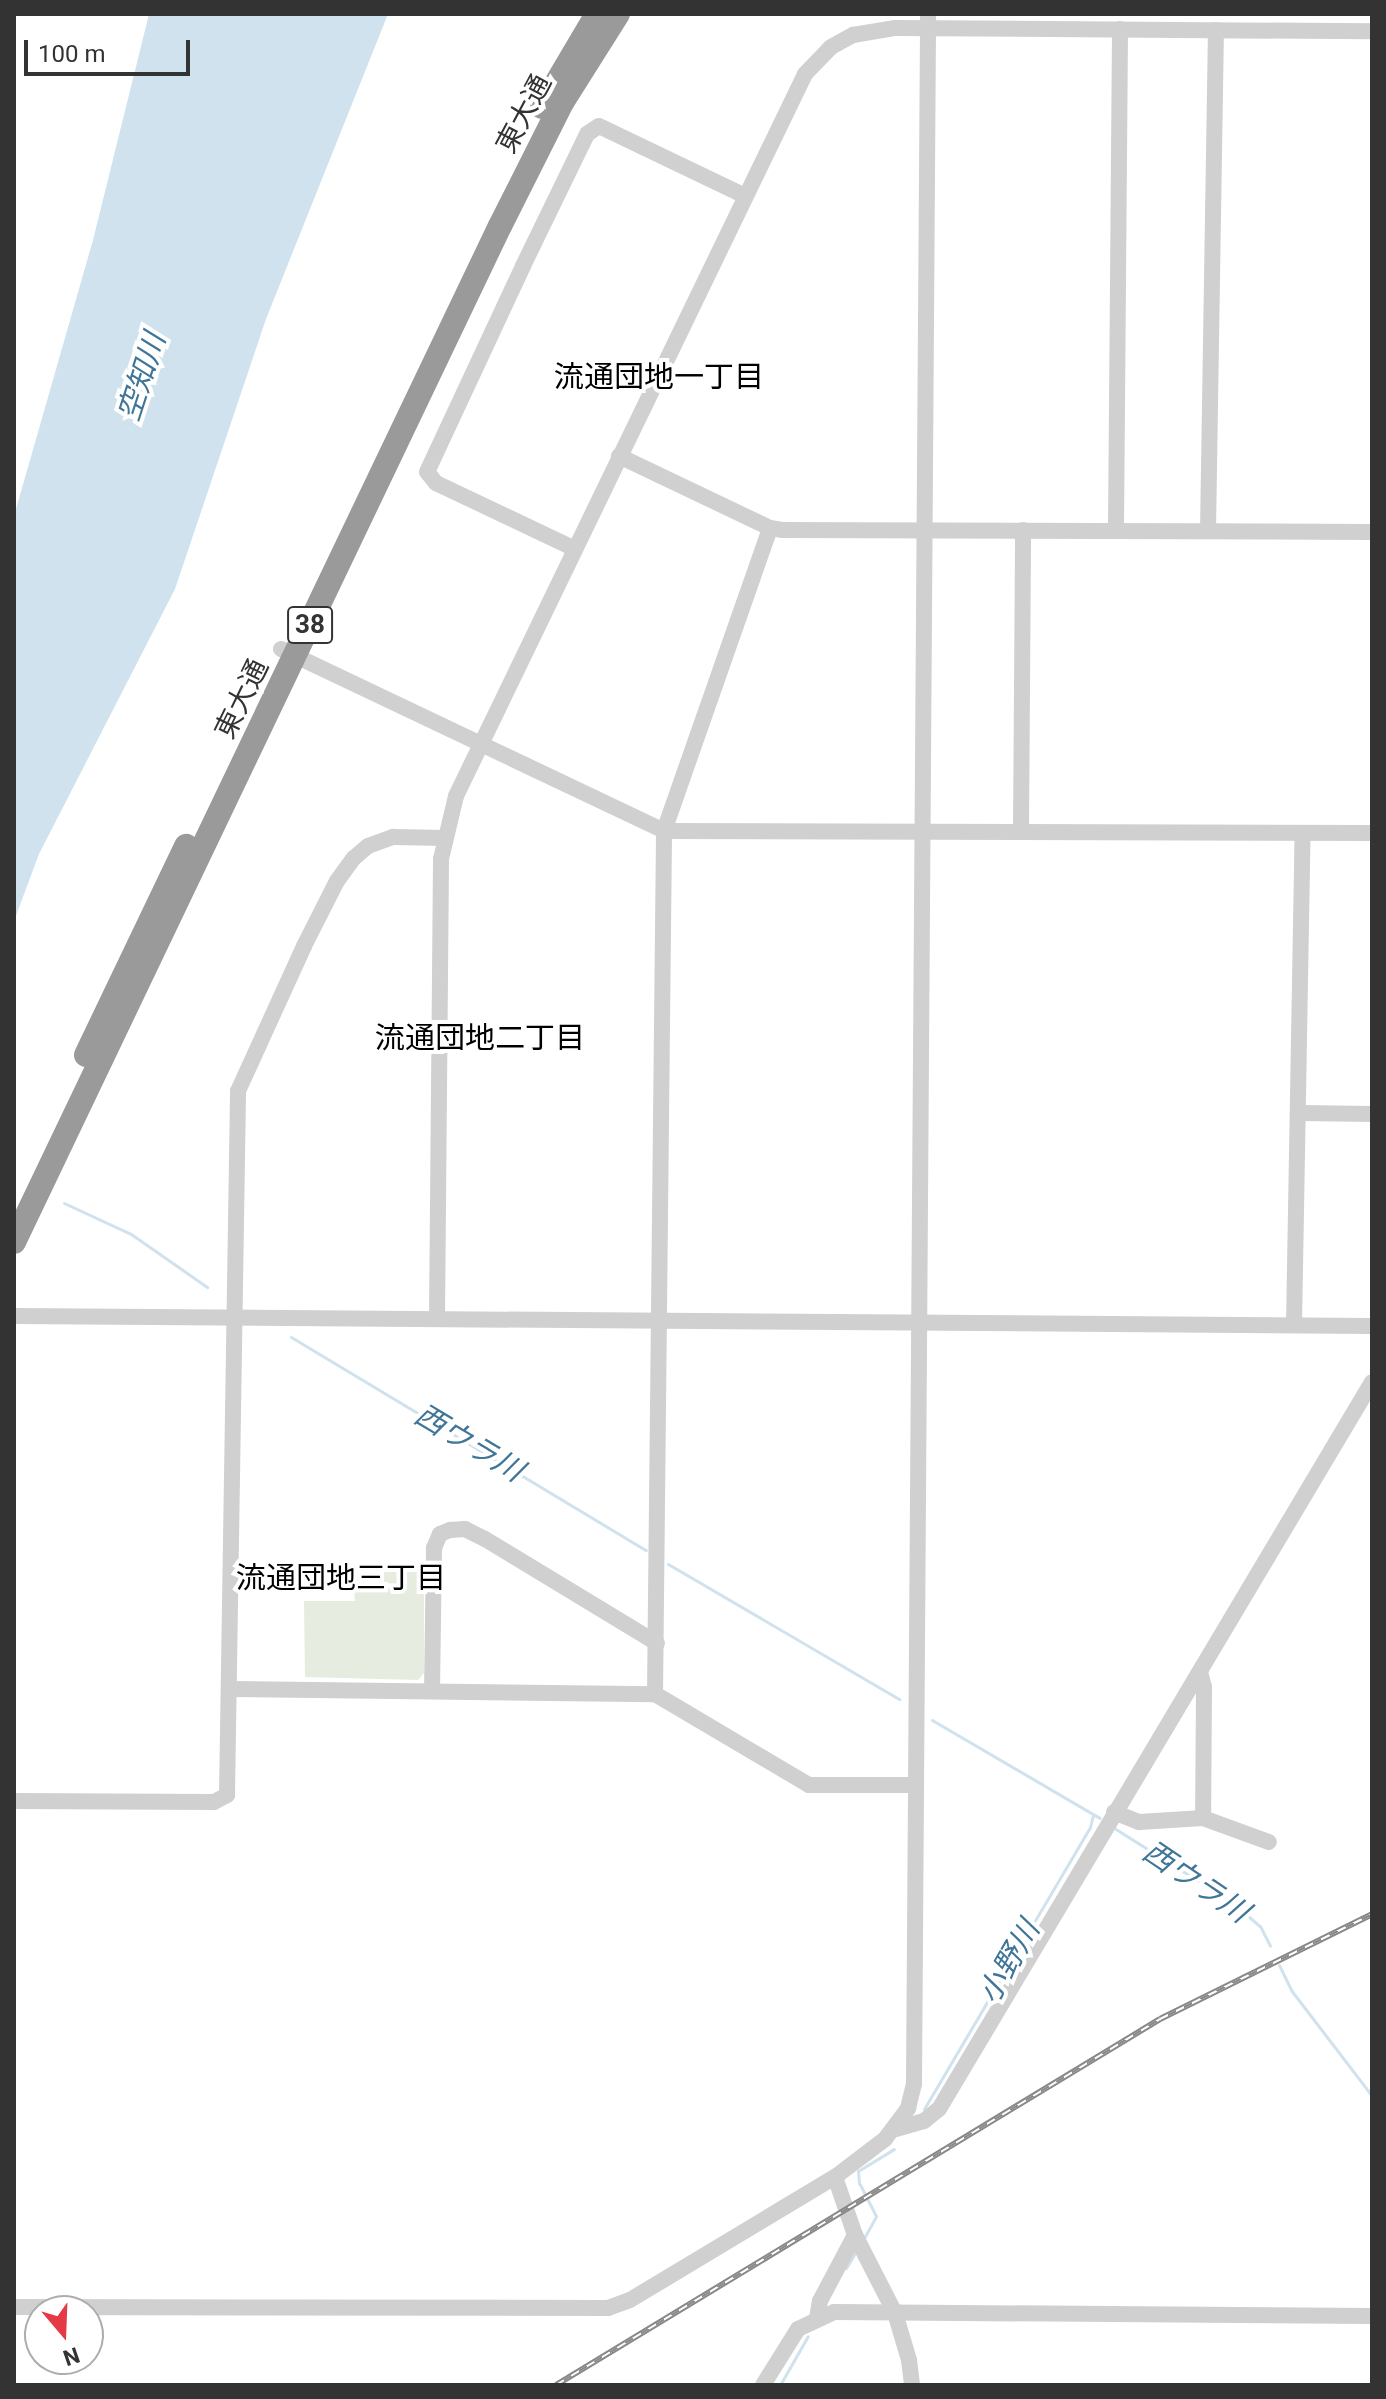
<!DOCTYPE html>
<meta charset="utf-8">
<style>
body{margin:0}
#map{position:relative;width:1386px;height:2399px;overflow:hidden;background:#fff;font-family:Roboto,"Noto Sans JP",sans-serif}
div>[style]{position:absolute}
.green>*{inset:0;background:#e6ecdf}
.water>*{inset:0;background:#cfe2ee}
.stream>*{height:3px;margin:-1.5px;padding:0 1.5px;transform-origin:1.5px;border-radius:1.5px;background:#cfe2ee}
.minor>*{height:16px;margin:-8px;padding:0 8px;transform-origin:8px;border-radius:8px;background:#d0d0d0}
.highway>*{height:24px;margin:-12px;padding:0 12px;transform-origin:12px;border-radius:12px;background:#9a9a9a}
.rail>*{height:6px;margin-top:-3px;transform-origin:0;background:repeating-linear-gradient(90deg,#fff 0 9px,#888 0 18px);box-sizing:border-box;border-block:2px solid #888}
span{translate:-50% -50%;white-space:nowrap;text-align:center;line-height:1.15;-webkit-text-stroke:8px #fff;paint-order:stroke}
.shield-label span{padding:2px 6px;background:#fff;border:2px solid;border-radius:6px;-webkit-text-stroke-width:0}
.shield-label{font-size:26px;color:#333;font-weight:700}
.street-label{font-size:28px;color:#333}
.water-label{font-size:30px;color:#3f7597;font-style:italic}
.neighbourhood-label{font-size:30px;color:#000}
.frame{position:absolute;inset:0;border:16px solid #333;pointer-events:none}
.north{position:absolute;left:24px;top:2295px;width:80px;height:80px;box-sizing:border-box;background:#fff;border:2px solid #adadad;border-radius:50%;rotate:161deg;font-size:22px;font-weight:700;line-height:32px;text-align:center;color:#333}
.north::after{content:'';display:block;margin:auto;width:28px;height:36px;background:#e63946;clip-path:polygon(50% 0,100% 100%,50% 72%,0 100%)}
.scale{position:absolute;left:24px;top:40px;width:166px;height:36px;box-sizing:border-box;border:4px solid #333;border-top:0;padding-left:10px;font-size:24px;line-height:28px;white-space:nowrap;color:#333;-webkit-text-stroke:6px #fff;paint-order:stroke}
</style>
<div id="map">
<div class="green">
<div style="clip-path:polygon(352px 1566px,424px 1570px,424px 1673px,418px 1680px,305px 1677px,304px 1601px,355px 1601px)"></div>
</div>
<div class="water">
<div style="clip-path:polygon(149px 14px,388px 14px,266px 319px,175px 589px,39px 854px,14px 921px,14px 516px,93px 240px)"></div>
</div>
<div class="stream">
<div style="left:64px;top:1203px;width:74px;rotate:24.8deg"></div>
<div style="left:131px;top:1234px;width:93px;rotate:34.9deg"></div>
<div style="left:291px;top:1337px;width:414px;rotate:31deg"></div>
<div style="left:668px;top:1564px;width:268px;rotate:30.3deg"></div>
<div style="left:932px;top:1720px;width:194px;rotate:30.3deg"></div>
<div style="left:1114px;top:1828px;width:139px;rotate:32.1deg"></div>
<div style="left:1232px;top:1902px;width:37px;rotate:41deg"></div>
<div style="left:1260px;top:1926px;width:22px;rotate:63deg"></div>
<div style="left:1279px;top:1965px;width:28px;rotate:64deg"></div>
<div style="left:1291px;top:1990px;width:133px;rotate:52.6deg"></div>
<div style="left:924px;top:2109px;width:327px;rotate:-59.5deg"></div>
<div style="left:1090px;top:1827px;width:12px;rotate:-76deg"></div>
<div style="left:864px;top:2238px;width:25px;rotate:-61deg"></div>
<div style="left:876px;top:2216px;width:37px;rotate:-117deg"></div>
<div style="left:859px;top:2183px;width:12px;rotate:-95deg"></div>
<div style="left:858px;top:2171px;width:42px;rotate:-31.4deg"></div>
<div style="left:846px;top:2268px;width:17px;rotate:-59deg"></div>
<div style="left:780px;top:2385px;width:56px;rotate:-60.3deg"></div>
</div>
<div class="minor">
<div style="left:619px;top:456px;width:167px;rotate:25.5deg"></div>
<div style="left:770px;top:528px;width:12px;rotate:9deg"></div>
<div style="left:782px;top:530px;width:590px;rotate:0.19deg"></div>
<div style="left:1116px;top:530px;width:501px;rotate:-89.54deg"></div>
<div style="left:1208px;top:531px;width:501px;rotate:-89.09deg"></div>
<div style="left:575px;top:549px;width:154px;rotate:-154.6deg"></div>
<div style="left:436px;top:483px;width:14px;rotate:-129deg"></div>
<div style="left:427px;top:472px;width:227px;rotate:-65deg"></div>
<div style="left:523px;top:266px;width:147px;rotate:-64.1deg"></div>
<div style="left:587px;top:134px;width:14px;rotate:-34deg"></div>
<div style="left:599px;top:126px;width:162px;rotate:25.6deg"></div>
<div style="left:281px;top:649px;width:424px;rotate:25.4deg"></div>
<div style="left:664px;top:831px;width:708px;rotate:0.16deg"></div>
<div style="left:1021px;top:831px;width:301px;rotate:-89.6deg"></div>
<div style="left:1301px;top:1113px;width:71px;rotate:0.8deg"></div>
<div style="left:14px;top:1316px;width:1358px;rotate:0.42deg"></div>
<div style="left:437px;top:1319px;width:460px;rotate:-89.5deg"></div>
<div style="left:441px;top:859px;width:65px;rotate:-76.6deg"></div>
<div style="left:456px;top:796px;width:802px;rotate:-64.2deg"></div>
<div style="left:805px;top:74px;width:37px;rotate:-46deg"></div>
<div style="left:831px;top:47px;width:25px;rotate:-29deg"></div>
<div style="left:853px;top:35px;width:43px;rotate:-9.5deg"></div>
<div style="left:895px;top:28px;width:477px;rotate:0.4deg"></div>
<div style="left:1294px;top:1325px;width:492px;rotate:-89deg"></div>
<div style="left:1200px;top:1672px;width:16px;rotate:75deg"></div>
<div style="left:1204px;top:1687px;width:131px;rotate:90.4deg"></div>
<div style="left:229px;top:1689px;width:426px;rotate:0.7deg"></div>
<div style="left:655px;top:1694px;width:179px;rotate:30.6deg"></div>
<div style="left:809px;top:1785px;width:107px"></div>
<div style="left:432px;top:1691px;width:143px;rotate:-89.2deg"></div>
<div style="left:434px;top:1548px;width:15px;rotate:-67deg"></div>
<div style="left:440px;top:1534px;width:11px;rotate:-22deg"></div>
<div style="left:450px;top:1530px;width:15px;rotate:-4deg"></div>
<div style="left:465px;top:1529px;width:22px;rotate:27deg"></div>
<div style="left:485px;top:1539px;width:201px;rotate:31.2deg"></div>
<div style="left:655px;top:1694px;width:863px;rotate:-89.4deg"></div>
<div style="left:664px;top:831px;width:321px;rotate:-70.7deg"></div>
<div style="left:14px;top:1801px;width:200px;rotate:0.3deg"></div>
<div style="left:214px;top:1802px;width:15px;rotate:-28deg"></div>
<div style="left:227px;top:1795px;width:704px;rotate:-89.1deg"></div>
<div style="left:238px;top:1091px;width:159px;rotate:-65.5deg"></div>
<div style="left:304px;top:946px;width:73px;rotate:-63.1deg"></div>
<div style="left:337px;top:881px;width:29px;rotate:-54deg"></div>
<div style="left:354px;top:858px;width:18px;rotate:-41deg"></div>
<div style="left:368px;top:846px;width:27px;rotate:-20deg"></div>
<div style="left:393px;top:837px;width:52px;rotate:1.1deg"></div>
<div style="left:1114px;top:1812px;width:27px;rotate:22deg"></div>
<div style="left:1139px;top:1822px;width:64px;rotate:-3.6deg"></div>
<div style="left:1203px;top:1818px;width:70px;rotate:20deg"></div>
<div style="left:896px;top:2129px;width:29px;rotate:-16deg"></div>
<div style="left:924px;top:2121px;width:19px;rotate:-39deg"></div>
<div style="left:939px;top:2109px;width:846px;rotate:-59.22deg"></div>
<div style="left:835px;top:2177px;width:61px;rotate:71deg"></div>
<div style="left:855px;top:2235px;width:88px;rotate:62.9deg"></div>
<div style="left:895px;top:2313px;width:49px;rotate:73.4deg"></div>
<div style="left:909px;top:2360px;width:25px;rotate:83deg"></div>
<div style="left:14px;top:2307px;width:594px;rotate:0.1deg"></div>
<div style="left:608px;top:2308px;width:23px;rotate:-20deg"></div>
<div style="left:630px;top:2300px;width:239px;rotate:-31deg"></div>
<div style="left:835px;top:2177px;width:63px;rotate:-37.2deg"></div>
<div style="left:885px;top:2139px;width:39px;rotate:-53deg"></div>
<div style="left:908px;top:2108px;width:25px;rotate:-76deg"></div>
<div style="left:914px;top:2084px;width:2070px;rotate:-89.61deg"></div>
<div style="left:817px;top:2319px;width:18px;rotate:-81deg"></div>
<div style="left:820px;top:2301px;width:75px;rotate:-62.1deg"></div>
<div style="left:763px;top:2385px;width:66px;rotate:-58deg"></div>
<div style="left:798px;top:2329px;width:40px;rotate:-25deg"></div>
<div style="left:834px;top:2312px;width:538px;rotate:0.43deg"></div>
</div>
<div class="highway">
<div style="left:542px;top:107px;width:108px;rotate:-59.4deg"></div>
<div style="left:86px;top:1055px;width:232px;rotate:-64.4deg"></div>
<div style="left:14px;top:1242px;width:1126px;rotate:-64.44deg"></div>
<div style="left:500px;top:226px;width:140px;rotate:-63.3deg"></div>
<div style="left:563px;top:101px;width:103px;rotate:-57.7deg"></div>
</div>
<div class="rail">
<div style="left:556px;top:2385px;width:706px;rotate:-31.21deg"></div>
<div style="left:1160px;top:2019px;width:237px;rotate:-26.3deg"></div>
</div>
<div class="shield-label">
<span style="left:310px;top:625px">38</span>
</div>
<div class="street-label">
<span style="left:524px;top:114px;rotate:-62deg">東大通</span>
<span style="left:242px;top:699px;rotate:-64deg">東大通</span>
</div>
<div class="water-label">
<span style="left:142px;top:377px;rotate:-72deg">空知川</span>
<span style="left:469px;top:1443px;rotate:31deg">西ウラ川</span>
<span style="left:1196px;top:1882px;rotate:34deg">西ウラ川</span>
<span style="left:1009px;top:1962px;rotate:-60deg">小野川</span>
</div>
<div class="neighbourhood-label">
<span style="left:659px;top:377px">流通団地一丁目</span>
<span style="left:480px;top:1038px">流通団地二丁目</span>
<span style="left:341px;top:1578px">流通団地三丁目</span>
</div>
<div class="frame"></div>
<div class="north">N</div>
<div class="scale">100 m</div>
</div>
